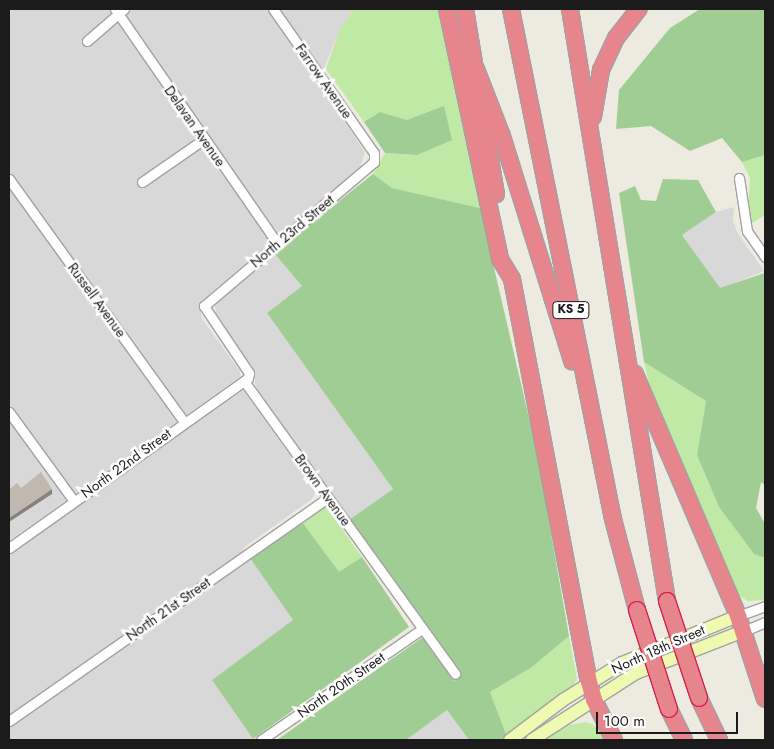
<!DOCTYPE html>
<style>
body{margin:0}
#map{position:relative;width:774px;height:749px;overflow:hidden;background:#edeae0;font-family:Jost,sans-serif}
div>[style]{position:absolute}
.residential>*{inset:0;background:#d9d8d8}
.grass>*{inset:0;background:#bfe9a4}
.forest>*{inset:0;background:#9fcd94}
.roads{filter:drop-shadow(1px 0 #a2a2a2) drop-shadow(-1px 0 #a2a2a2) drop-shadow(0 1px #a2a2a2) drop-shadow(0 -1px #a2a2a2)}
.street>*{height:9px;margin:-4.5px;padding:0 4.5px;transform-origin:4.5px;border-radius:4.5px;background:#fff}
.secondary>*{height:12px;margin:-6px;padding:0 6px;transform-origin:6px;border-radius:6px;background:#effab1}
.highway>*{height:16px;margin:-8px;padding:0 8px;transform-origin:8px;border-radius:8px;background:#e7858d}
.bridges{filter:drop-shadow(1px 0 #d7214d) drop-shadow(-1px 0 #d7214d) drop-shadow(0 1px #d7214d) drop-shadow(0 -1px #d7214d)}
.highway-bridge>*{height:16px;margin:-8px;padding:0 8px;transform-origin:8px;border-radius:8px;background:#e7858d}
.shaded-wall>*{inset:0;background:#87827b}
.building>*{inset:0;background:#c1b9b0}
span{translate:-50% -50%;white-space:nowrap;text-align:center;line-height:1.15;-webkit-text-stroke:5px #fff;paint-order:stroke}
.shield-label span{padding:1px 4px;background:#fff;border:1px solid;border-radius:4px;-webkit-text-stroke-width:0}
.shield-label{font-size:12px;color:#1b1b1b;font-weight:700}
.street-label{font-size:14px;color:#1b1b1b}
.frame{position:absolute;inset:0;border:10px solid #1b1b1b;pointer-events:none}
.scale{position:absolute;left:596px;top:712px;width:142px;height:22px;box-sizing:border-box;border:2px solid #1b1b1b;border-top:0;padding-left:6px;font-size:15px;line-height:18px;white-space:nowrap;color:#1b1b1b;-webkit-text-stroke:4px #fff;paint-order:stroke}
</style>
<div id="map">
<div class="residential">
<div style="clip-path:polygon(9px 9px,353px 9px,339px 31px,318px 83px,365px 152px,360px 167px,199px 303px,202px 319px,240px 371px,240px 377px,9px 541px)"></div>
<div style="clip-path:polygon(734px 207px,733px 220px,737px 232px,764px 271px,720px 289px,682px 235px,716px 212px)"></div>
<div style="clip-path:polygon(274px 253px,302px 286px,267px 313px,393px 489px,349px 520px,262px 399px,255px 384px,255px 371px,216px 317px,215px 305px)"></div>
<div style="clip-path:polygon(243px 390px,316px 491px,312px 499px,243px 548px,294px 620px,212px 680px,253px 739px,9px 740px,9px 554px)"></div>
<div style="clip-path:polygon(447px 710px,469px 740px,406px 740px)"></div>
</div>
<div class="grass">
<div style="clip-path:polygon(353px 9px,440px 9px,480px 208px,392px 188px,373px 174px,385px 153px,417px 155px,407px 120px,380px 112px,364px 122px,326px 69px,339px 31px)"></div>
<div style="clip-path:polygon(765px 155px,765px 215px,752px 223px,748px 210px,750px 178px,742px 162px)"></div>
<div style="clip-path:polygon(644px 362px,706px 401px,697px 455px,719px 507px,754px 554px,765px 558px,765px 600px,748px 601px,738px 595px,651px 393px)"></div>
<div style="clip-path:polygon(323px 507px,327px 508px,362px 557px,339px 573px,302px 522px)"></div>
<div style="clip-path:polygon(569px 636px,577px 679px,572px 688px,507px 737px,490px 692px,532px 667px)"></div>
<div style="clip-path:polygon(586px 722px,594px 725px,608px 740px,544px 740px,570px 725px)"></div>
</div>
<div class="forest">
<div style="clip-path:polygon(700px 9px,765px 9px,765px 155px,742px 162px,722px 138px,690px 151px,651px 126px,616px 129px,619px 90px,670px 28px)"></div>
<div style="clip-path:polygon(444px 106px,452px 140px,417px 155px,385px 153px,364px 122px,380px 112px,407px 120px)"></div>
<div style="clip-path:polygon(373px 174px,392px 188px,480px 208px,536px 448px,569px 636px,532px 667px,490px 692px,507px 737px,504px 740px,469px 740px,447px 710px,406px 740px,277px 740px,423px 637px,454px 681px,462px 675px,349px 520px,393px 489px,267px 313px,302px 286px,274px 253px)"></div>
<div style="clip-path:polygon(663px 179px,698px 180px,716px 212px,682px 235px,720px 288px,765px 273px,765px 485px,761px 482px,756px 508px,765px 524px,765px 558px,754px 554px,719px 507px,697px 455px,706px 401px,644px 362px,619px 193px,635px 186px,641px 200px,656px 201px)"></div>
<div style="clip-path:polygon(302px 522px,339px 572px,362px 557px,409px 627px,253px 739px,212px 680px,293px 620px,250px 558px)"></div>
</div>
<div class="roads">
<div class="street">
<div style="left:115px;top:9px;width:285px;rotate:55.3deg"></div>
<div style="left:87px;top:41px;width:49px;rotate:-40.9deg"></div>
<div style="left:739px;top:178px;width:54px;rotate:81.4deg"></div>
<div style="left:747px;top:231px;width:32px;rotate:55deg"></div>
<div style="left:9px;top:179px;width:299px;rotate:54.2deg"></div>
<div style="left:142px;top:182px;width:75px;rotate:-34.7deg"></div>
<div style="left:244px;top:381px;width:361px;rotate:54.2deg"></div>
<div style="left:9px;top:412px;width:110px;rotate:53.9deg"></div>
<div style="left:9px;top:548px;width:293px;rotate:-35.4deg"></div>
<div style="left:248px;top:378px;width:5px;rotate:-79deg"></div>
<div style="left:249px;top:373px;width:81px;rotate:-123.9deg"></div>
<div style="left:204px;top:306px;width:223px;rotate:-40.3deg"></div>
<div style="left:374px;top:162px;width:9px;rotate:-90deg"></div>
<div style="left:374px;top:153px;width:176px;rotate:-125deg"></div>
<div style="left:738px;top:616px;width:29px;rotate:-20deg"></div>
<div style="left:744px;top:631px;width:23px;rotate:-23deg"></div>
<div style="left:9px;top:721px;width:389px;rotate:-35deg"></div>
<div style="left:261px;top:740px;width:196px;rotate:-34.6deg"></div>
</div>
<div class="secondary">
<div style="left:510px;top:740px;width:66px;rotate:-37deg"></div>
<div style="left:563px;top:700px;width:70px;rotate:-32.1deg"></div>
<div style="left:622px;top:663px;width:125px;rotate:-22.1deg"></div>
<div style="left:532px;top:740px;width:124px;rotate:-32.8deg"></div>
<div style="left:636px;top:673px;width:116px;rotate:-21.3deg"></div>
</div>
<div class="highway">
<div style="left:447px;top:9px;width:256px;rotate:78deg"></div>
<div style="left:500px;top:259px;width:23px;rotate:59deg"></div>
<div style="left:512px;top:279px;width:410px;rotate:79.2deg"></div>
<div style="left:589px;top:682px;width:19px;rotate:74deg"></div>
<div style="left:594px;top:700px;width:45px;rotate:63.4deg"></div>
<div style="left:465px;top:9px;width:188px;rotate:80.5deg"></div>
<div style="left:511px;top:9px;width:520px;rotate:78.69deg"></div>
<div style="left:613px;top:519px;width:94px;rotate:75.2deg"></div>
<div style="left:570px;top:9px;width:600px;rotate:80.69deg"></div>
<div style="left:476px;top:69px;width:72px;rotate:68.8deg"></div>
<div style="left:502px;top:136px;width:236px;rotate:72.7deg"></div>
<div style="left:593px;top:117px;width:48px;rotate:-80.3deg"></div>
<div style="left:601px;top:70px;width:35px;rotate:-65deg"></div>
<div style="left:616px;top:38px;width:37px;rotate:-52deg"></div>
<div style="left:635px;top:374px;width:263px;rotate:66.9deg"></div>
<div style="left:738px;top:616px;width:87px;rotate:72deg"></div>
<div style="left:699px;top:698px;width:47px;rotate:64.5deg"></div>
<div style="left:669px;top:709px;width:34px;rotate:64deg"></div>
</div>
</div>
<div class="bridges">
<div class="highway-bridge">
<div style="left:667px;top:601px;width:102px;rotate:71.7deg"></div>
<div style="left:637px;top:610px;width:104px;rotate:72.1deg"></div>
</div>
</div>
<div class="shaded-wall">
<div style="clip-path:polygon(52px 489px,52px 494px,9px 522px,9px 518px)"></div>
</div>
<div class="building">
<div style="clip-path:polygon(41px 472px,52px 489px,9px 518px,9px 490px,17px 483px,21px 488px)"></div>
</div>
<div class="shield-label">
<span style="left:571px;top:310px">KS 5</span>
</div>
<div class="street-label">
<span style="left:324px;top:81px;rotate:55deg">Farrow Avenue</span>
<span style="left:195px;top:126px;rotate:55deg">Delavan Avenue</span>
<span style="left:292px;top:231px;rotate:-40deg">North 23rd Street</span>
<span style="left:97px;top:300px;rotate:54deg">Russell Avenue</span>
<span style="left:126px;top:463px;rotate:-36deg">North 22nd Street</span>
<span style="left:323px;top:490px;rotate:54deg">Brown Avenue</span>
<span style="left:168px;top:609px;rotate:-35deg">North 21st Street</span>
<span style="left:658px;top:649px;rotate:-24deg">North 18th Street</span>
<span style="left:341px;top:685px;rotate:-35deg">North 20th Street</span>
</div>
<div class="frame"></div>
<div class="scale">100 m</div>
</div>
